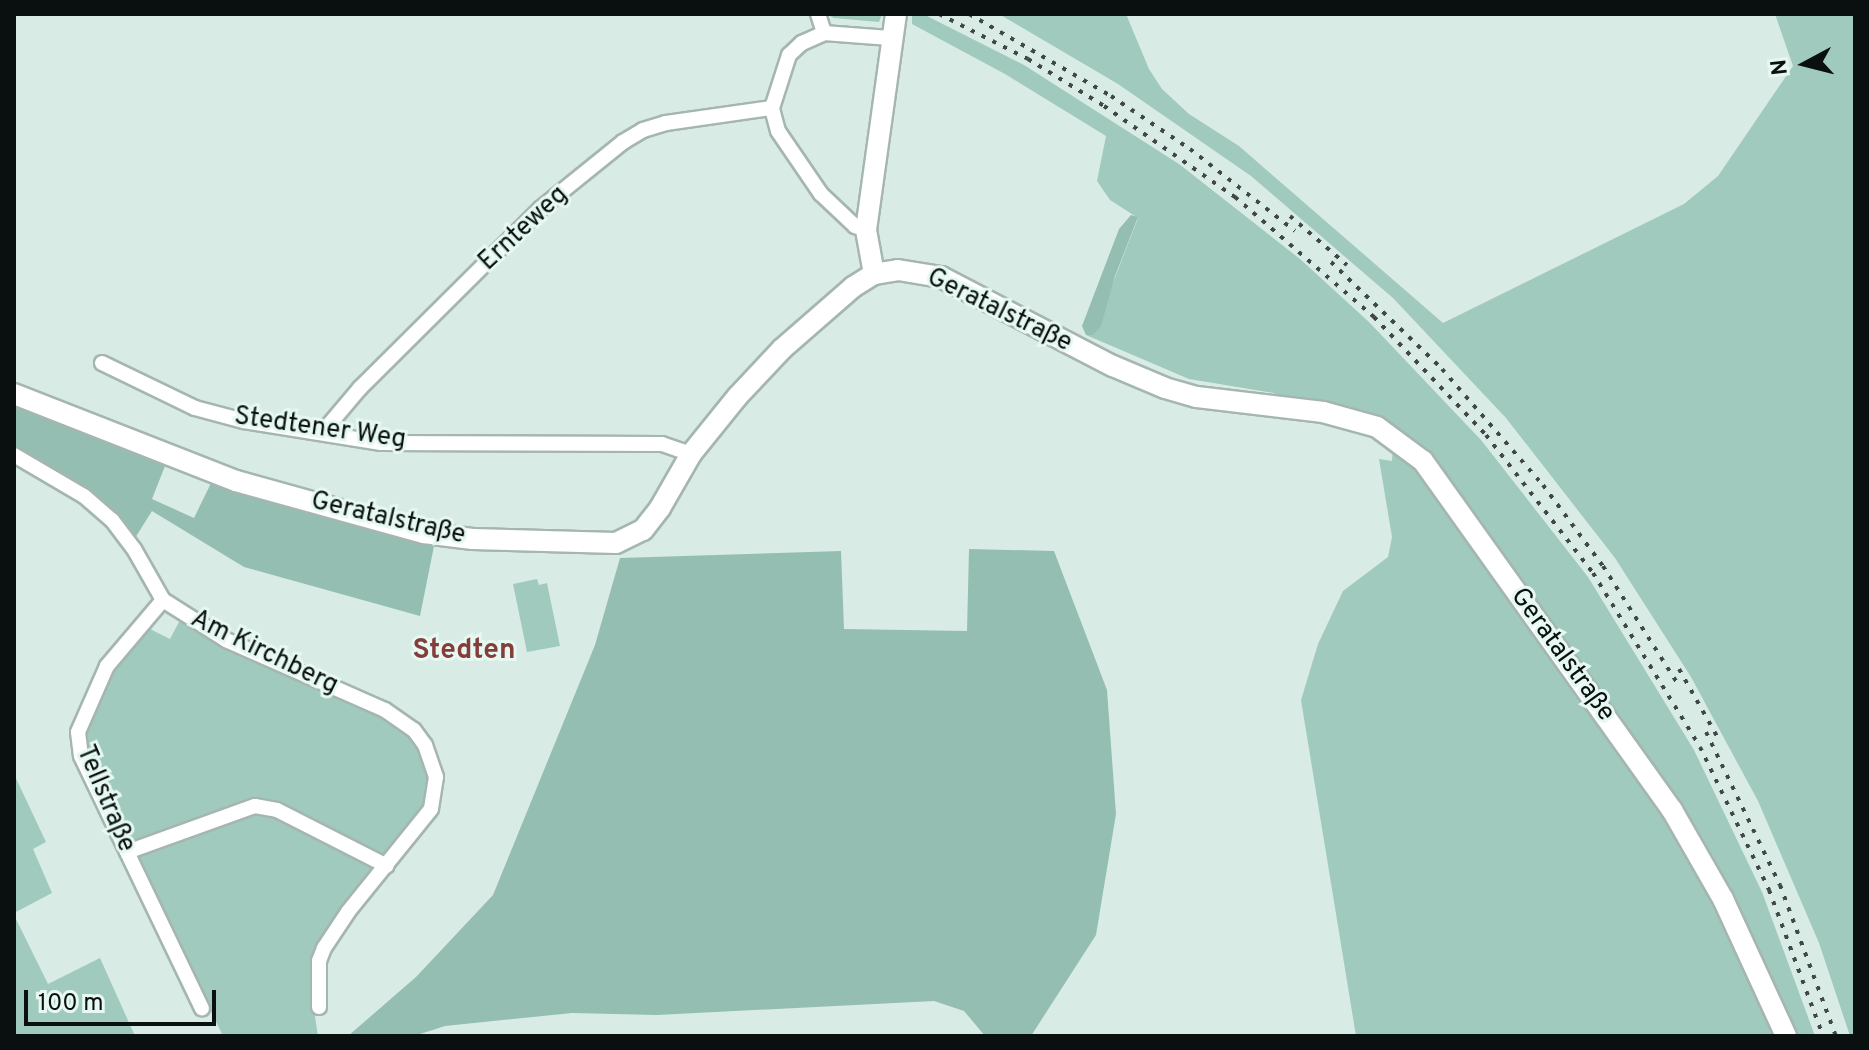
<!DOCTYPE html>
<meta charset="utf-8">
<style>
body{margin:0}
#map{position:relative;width:1869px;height:1050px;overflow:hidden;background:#d9ebe5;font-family:Overpass,sans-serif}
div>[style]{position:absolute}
.green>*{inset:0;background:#a1cabe}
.forest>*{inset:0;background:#95beb2}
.roads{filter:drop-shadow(2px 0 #a5b6b1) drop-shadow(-2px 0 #a5b6b1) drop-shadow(0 2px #a5b6b1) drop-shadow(0 -2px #a5b6b1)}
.street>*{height:14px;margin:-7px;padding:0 7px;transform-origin:7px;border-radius:7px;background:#fff}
.secondary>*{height:20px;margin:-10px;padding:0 10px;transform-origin:10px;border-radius:10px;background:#fff}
.rail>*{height:4px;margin-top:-2px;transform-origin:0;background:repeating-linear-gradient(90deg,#3f4846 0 4px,transparent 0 12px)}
span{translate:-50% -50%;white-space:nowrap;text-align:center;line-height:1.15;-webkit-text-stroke:6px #e6f8f2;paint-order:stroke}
.street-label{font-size:26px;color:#0a100f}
.neighbourhood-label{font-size:28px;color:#853d39;font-weight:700}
.frame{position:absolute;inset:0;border:16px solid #0a100f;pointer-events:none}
.north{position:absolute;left:1765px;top:24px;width:80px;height:80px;-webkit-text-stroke:6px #e6f8f2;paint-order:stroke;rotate:263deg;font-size:22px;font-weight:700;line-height:32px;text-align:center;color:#0a100f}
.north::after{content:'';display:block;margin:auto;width:28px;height:36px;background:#0a100f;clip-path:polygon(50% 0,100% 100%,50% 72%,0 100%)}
.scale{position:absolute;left:24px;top:990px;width:192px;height:36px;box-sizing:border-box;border:4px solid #0a100f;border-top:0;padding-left:10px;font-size:24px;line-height:28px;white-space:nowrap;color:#0a100f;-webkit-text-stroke:6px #e6f8f2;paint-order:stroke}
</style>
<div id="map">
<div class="green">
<div style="clip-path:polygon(826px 14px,882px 14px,879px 22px,834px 18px)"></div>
<div style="clip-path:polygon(912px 14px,923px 14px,1024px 65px,1179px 164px,1300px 259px,1369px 322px,1481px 440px,1588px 577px,1694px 750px,1762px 892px,1815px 1036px,1796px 1036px,1758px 946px,1680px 805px,1425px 449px,1403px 431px,1354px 408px,1274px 398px,1274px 393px,1189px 379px,1086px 335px,1093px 334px,1138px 218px,1110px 200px,1097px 181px,1106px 136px,1005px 74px,912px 24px)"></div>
<div style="clip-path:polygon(999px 14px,1126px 14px,1149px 69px,1162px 89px,1189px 114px,1239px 146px,1443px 323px,1684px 204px,1718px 176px,1793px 66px,1775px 14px,1855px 14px,1855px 1036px,1850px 1036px,1819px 943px,1758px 801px,1691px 677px,1615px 558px,1506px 418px,1393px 298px,1251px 176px,1118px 84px)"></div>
<div style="clip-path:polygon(1393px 444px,1412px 462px,1693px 857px,1779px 1036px,1356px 1036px,1301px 700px,1318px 644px,1343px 591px,1388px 557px,1392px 537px,1379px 459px,1392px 461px)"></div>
<div style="clip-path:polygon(537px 579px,539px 585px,547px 583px,560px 646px,527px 652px,513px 584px)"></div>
<div style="clip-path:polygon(180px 620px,397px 726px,412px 737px,422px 751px,430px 785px,424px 809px,392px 853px,375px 855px,275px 802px,263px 801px,128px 843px,88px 759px,84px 734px,107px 675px,146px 627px,170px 639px)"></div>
<div style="clip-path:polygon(14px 774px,46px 842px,33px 849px,52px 893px,14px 913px)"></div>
<div style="clip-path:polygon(259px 813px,275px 815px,372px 867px,373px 874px,344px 907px,312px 997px,318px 1036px,223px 1036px,134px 855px)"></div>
<div style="clip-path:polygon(14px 915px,48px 984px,100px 958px,135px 1036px,14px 1036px)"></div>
</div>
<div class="forest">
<div style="clip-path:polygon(1131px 215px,1138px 217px,1115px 276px,1101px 326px,1093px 335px,1086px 335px,1082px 326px,1119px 229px)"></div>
<div style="clip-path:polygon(14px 406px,167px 461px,152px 499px,194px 518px,213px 479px,435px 541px,420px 616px,244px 567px,152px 511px,135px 538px,108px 507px,77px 483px,14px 446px)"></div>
<div style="clip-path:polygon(969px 549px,1054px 551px,1107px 690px,1116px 814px,1096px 935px,1031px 1036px,985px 1036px,964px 1011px,934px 1001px,657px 1015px,572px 1013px,445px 1026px,414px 1036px,348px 1036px,416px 977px,493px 895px,595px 645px,620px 558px,841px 551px,844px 629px,967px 631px)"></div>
</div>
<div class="roads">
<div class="street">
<div style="left:818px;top:14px;width:20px;rotate:72deg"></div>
<div style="left:866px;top:230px;width:12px;rotate:-160deg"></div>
<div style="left:855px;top:226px;width:47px;rotate:-136.7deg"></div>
<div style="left:821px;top:194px;width:76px;rotate:-124.3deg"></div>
<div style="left:778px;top:131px;width:24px;rotate:-105deg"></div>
<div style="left:772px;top:108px;width:56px;rotate:-72.2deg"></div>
<div style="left:789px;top:55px;width:18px;rotate:-43deg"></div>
<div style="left:802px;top:43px;width:24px;rotate:-24deg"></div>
<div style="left:824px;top:33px;width:66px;rotate:4.3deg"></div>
<div style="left:102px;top:363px;width:103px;rotate:25.8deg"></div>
<div style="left:195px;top:408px;width:51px;rotate:14.9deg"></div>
<div style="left:244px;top:421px;width:139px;rotate:9.1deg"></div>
<div style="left:381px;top:443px;width:281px;rotate:0.2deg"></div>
<div style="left:662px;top:444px;width:31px;rotate:19deg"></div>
<div style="left:323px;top:432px;width:57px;rotate:-49.9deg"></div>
<div style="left:360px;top:388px;width:254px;rotate:-44.8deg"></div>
<div style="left:540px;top:209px;width:107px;rotate:-38.9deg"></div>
<div style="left:623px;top:142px;width:23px;rotate:-31deg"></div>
<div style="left:643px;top:130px;width:24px;rotate:-17deg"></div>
<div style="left:666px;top:123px;width:107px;rotate:-8.1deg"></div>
<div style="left:14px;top:455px;width:81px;rotate:30.4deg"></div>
<div style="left:84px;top:496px;width:37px;rotate:41deg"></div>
<div style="left:112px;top:520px;width:36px;rotate:53deg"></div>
<div style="left:134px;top:549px;width:59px;rotate:60.4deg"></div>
<div style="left:163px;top:600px;width:75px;rotate:32.4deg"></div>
<div style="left:226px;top:640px;width:174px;rotate:23.8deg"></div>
<div style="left:385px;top:710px;width:35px;rotate:35deg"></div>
<div style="left:414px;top:730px;width:19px;rotate:54deg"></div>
<div style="left:425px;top:745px;width:34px;rotate:71deg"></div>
<div style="left:436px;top:777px;width:32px;rotate:99deg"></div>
<div style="left:431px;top:809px;width:132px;rotate:128.9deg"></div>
<div style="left:348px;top:912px;width:43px;rotate:123.7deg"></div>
<div style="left:324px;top:948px;width:14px;rotate:111deg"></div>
<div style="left:319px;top:961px;width:46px;rotate:90deg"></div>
<div style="left:163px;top:600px;width:87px;rotate:130.3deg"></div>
<div style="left:107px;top:666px;width:72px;rotate:113.7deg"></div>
<div style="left:78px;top:732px;width:24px;rotate:83deg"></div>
<div style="left:81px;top:756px;width:280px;rotate:64.4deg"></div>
<div style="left:127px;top:852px;width:136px;rotate:-19.8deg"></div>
<div style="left:255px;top:806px;width:22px;rotate:10deg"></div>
<div style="left:277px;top:810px;width:123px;rotate:27deg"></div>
</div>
<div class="secondary">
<div style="left:874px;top:274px;width:45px;rotate:-100.3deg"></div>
<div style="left:866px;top:230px;width:218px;rotate:-82.1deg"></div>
<div style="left:14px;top:394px;width:238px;rotate:21.4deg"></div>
<div style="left:236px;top:481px;width:195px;rotate:15.5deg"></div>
<div style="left:424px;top:533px;width:49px;rotate:7deg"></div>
<div style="left:473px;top:539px;width:143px;rotate:1.6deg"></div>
<div style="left:616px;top:543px;width:30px;rotate:-26deg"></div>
<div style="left:643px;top:530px;width:28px;rotate:-52deg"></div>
<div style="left:660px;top:508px;width:62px;rotate:-60.1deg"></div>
<div style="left:691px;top:454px;width:73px;rotate:-51.1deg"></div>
<div style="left:737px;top:397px;width:66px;rotate:-46.8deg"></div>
<div style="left:782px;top:349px;width:94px;rotate:-41.1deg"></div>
<div style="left:853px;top:287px;width:25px;rotate:-32deg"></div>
<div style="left:874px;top:274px;width:24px;rotate:-9deg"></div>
<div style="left:898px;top:270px;width:44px;rotate:9.2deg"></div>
<div style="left:941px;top:277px;width:194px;rotate:27.4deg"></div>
<div style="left:1113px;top:366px;width:56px;rotate:22.9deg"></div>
<div style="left:1165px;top:388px;width:33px;rotate:16deg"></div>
<div style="left:1197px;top:397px;width:127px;rotate:6.8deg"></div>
<div style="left:1323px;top:412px;width:56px;rotate:15.5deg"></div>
<div style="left:1377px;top:427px;width:57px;rotate:36.5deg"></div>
<div style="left:1423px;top:461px;width:429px;rotate:54.5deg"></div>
<div style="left:1672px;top:810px;width:103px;rotate:60.2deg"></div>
<div style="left:1723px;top:899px;width:151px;rotate:65.3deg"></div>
</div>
</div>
<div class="rail">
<div style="left:939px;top:14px;width:100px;rotate:26.8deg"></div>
<div style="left:1028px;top:59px;width:89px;rotate:31.7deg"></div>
<div style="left:1104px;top:106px;width:160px;rotate:34.8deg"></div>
<div style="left:1235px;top:197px;width:184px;rotate:40.8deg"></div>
<div style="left:1374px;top:317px;width:163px;rotate:46.5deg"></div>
<div style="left:1486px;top:435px;width:175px;rotate:52.2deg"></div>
<div style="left:1593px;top:573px;width:204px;rotate:58.4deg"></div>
<div style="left:1700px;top:747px;width:159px;rotate:64.2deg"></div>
<div style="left:1769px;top:890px;width:156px;rotate:69.7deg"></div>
<div style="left:969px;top:14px;width:164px;rotate:30deg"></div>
<div style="left:1111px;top:96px;width:95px;rotate:33.9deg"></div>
<div style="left:1190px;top:149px;width:133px;rotate:38deg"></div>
<div style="left:1290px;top:216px;width:75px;rotate:40.7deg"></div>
<div style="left:1331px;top:262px;width:154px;rotate:43.9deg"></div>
<div style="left:1442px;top:369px;width:154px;rotate:49deg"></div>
<div style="left:1543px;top:485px;width:101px;rotate:53.5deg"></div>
<div style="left:1603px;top:566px;width:140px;rotate:57.6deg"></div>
<div style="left:1679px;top:669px;width:79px;rotate:60.5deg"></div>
<div style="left:1706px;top:732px;width:170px;rotate:64.2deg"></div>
<div style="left:1780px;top:885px;width:161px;rotate:69.7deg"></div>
</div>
<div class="street-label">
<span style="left:524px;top:229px;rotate:-43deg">Ernteweg</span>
<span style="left:999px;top:311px;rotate:26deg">Geratalstraße</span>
<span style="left:320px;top:429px;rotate:8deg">Stedtener Weg</span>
<span style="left:388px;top:519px;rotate:13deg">Geratalstraße</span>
<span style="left:264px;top:653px;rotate:26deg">Am Kirchberg</span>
<span style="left:1562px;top:655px;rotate:54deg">Geratalstraße</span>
<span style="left:105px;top:799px;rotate:67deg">Tellstraße</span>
</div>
<div class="neighbourhood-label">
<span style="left:464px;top:651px">Stedten</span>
</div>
<div class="frame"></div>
<div class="north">N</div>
<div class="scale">100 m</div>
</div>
